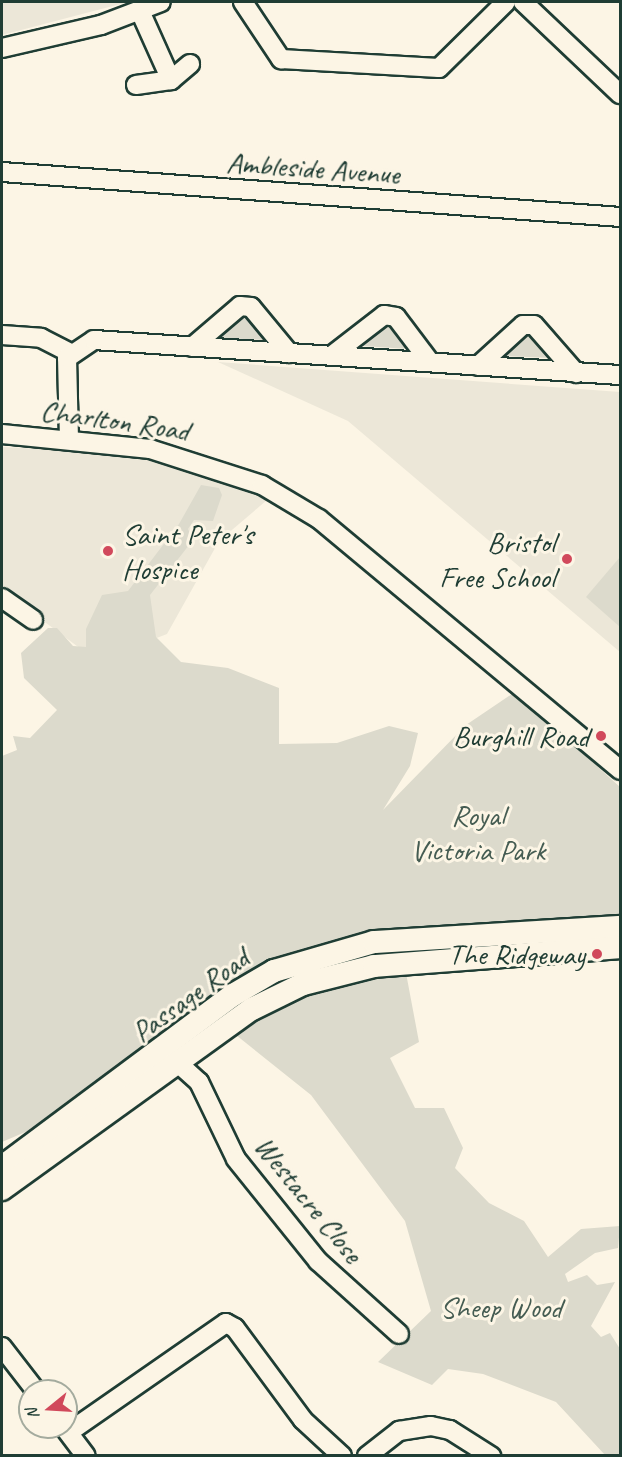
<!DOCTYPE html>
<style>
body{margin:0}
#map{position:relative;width:622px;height:1457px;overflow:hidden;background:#fcf5e5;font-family:Caveat,sans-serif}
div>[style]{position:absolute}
.built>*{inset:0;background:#ece7d8}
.green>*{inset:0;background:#dcdacc}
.roads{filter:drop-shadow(2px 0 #1f3d34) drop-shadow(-2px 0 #1f3d34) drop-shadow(0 2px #1f3d34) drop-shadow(0 -2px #1f3d34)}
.minor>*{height:18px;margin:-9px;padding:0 9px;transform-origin:9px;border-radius:9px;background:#fcf5e5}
.major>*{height:22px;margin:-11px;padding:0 11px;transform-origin:11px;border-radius:11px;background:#fcf5e5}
.dots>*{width:16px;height:16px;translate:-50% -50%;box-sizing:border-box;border:3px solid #fcf5e5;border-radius:50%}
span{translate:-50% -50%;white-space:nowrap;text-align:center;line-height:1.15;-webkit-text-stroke:6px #fcf5e5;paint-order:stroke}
.street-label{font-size:30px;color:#1f3d34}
.poi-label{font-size:30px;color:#1f3d34}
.left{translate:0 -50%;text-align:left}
.right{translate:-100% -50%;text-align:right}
.park-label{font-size:30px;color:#455c52}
.frame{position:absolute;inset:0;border:3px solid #1f3d34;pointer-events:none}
.north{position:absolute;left:18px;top:1379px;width:60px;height:60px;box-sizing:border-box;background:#fcf5e5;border:2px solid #a4ab9e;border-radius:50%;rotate:252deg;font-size:16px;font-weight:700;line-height:24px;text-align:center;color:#1f3d34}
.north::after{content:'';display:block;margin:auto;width:21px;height:27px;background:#d1495b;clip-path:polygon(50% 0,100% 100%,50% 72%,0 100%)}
</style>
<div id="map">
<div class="built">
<div style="clip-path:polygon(2px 2px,128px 2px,2px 35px)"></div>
<div style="clip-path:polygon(218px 362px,620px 392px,620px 652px,348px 421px)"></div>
<div style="clip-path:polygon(2px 447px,119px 453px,204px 475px,267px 500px,219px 541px,167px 634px,97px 661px,2px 590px)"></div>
</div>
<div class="green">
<div style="clip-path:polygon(245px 311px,267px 340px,220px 338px)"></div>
<div style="clip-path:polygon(387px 320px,409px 349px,362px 346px)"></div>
<div style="clip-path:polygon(526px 329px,552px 355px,551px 358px,504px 356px)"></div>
<div style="clip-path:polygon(201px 485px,219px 488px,222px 495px,213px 521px,194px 520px,188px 529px,193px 540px,150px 595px,156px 637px,181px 662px,228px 668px,279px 688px,279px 744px,337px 743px,389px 726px,418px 733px,410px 766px,383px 810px,466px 725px,515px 692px,620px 787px,620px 916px,350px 937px,310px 947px,248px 975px,51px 1121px,2px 1142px,2px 756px,17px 750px,13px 736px,30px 738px,57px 710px,24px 678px,21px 653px,48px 628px,57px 628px,73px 646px,86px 647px,86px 629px,102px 595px,128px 591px,179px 524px)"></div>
<div style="clip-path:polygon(620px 557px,620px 627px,586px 597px)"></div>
<div style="clip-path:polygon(406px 973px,419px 1042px,390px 1058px,415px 1108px,444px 1108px,463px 1148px,455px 1168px,489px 1203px,524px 1221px,548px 1257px,581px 1229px,620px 1226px,618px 1248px,595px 1253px,565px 1274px,568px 1282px,587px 1275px,597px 1285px,615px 1282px,591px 1326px,601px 1337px,610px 1333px,620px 1349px,620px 1455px,605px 1455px,556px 1402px,483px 1374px,448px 1369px,432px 1385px,378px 1362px,431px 1311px,405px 1221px,311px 1095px,236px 1035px,260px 1015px,294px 1000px,344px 983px)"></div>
</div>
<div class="roads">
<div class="minor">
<div style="left:243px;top:2px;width:69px;rotate:56.3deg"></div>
<div style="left:281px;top:59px;width:158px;rotate:3.3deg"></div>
<div style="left:439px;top:68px;width:94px;rotate:-44.6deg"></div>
<div style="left:523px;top:2px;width:134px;rotate:43.5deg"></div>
<div style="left:140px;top:11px;width:76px;rotate:65.8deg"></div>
<div style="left:171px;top:80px;width:25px;rotate:-40deg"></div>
<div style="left:2px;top:48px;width:102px;rotate:-13.1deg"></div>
<div style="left:101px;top:25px;width:64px;rotate:-21deg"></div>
<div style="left:136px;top:85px;width:35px;rotate:-8deg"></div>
<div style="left:2px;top:172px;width:620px;rotate:4.16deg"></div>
<div style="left:2px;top:335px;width:39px;rotate:4deg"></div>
<div style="left:41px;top:338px;width:34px;rotate:27deg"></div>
<div style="left:192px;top:347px;width:63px;rotate:-40.5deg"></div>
<div style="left:240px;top:306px;width:11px;rotate:5deg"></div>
<div style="left:251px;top:307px;width:60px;rotate:50.4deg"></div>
<div style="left:331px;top:356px;width:67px;rotate:-37.7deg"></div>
<div style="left:384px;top:315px;width:12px;rotate:9deg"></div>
<div style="left:396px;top:317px;width:56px;rotate:52.9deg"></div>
<div style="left:478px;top:366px;width:61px;rotate:-42.3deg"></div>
<div style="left:523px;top:325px;width:11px"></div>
<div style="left:534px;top:325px;width:64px;rotate:48.8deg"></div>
<div style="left:2px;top:434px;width:149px;rotate:5.8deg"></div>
<div style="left:150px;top:449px;width:118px;rotate:17.8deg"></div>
<div style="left:262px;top:485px;width:66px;rotate:30.8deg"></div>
<div style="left:319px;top:519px;width:392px;rotate:39.8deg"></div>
<div style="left:69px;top:439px;width:81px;rotate:-91.4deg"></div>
<div style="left:67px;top:358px;width:32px;rotate:-34deg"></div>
<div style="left:94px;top:340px;width:527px;rotate:3.81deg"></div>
<div style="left:2px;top:598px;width:38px;rotate:35deg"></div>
<div style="left:179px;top:1064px;width:27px;rotate:42deg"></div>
<div style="left:199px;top:1082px;width:85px;rotate:64.3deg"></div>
<div style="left:236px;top:1159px;width:131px;rotate:51.2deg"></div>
<div style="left:318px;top:1261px;width:109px;rotate:42deg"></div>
<div style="left:2px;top:1347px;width:56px;rotate:52.3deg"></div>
<div style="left:64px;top:1427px;width:36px;rotate:53deg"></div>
<div style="left:69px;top:1432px;width:191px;rotate:-34.8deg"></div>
<div style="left:226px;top:1323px;width:10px;rotate:29deg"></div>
<div style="left:235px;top:1328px;width:114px;rotate:53.5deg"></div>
<div style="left:303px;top:1420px;width:53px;rotate:42.7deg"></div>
<div style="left:367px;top:1456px;width:41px;rotate:-38deg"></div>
<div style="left:399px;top:1431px;width:32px;rotate:-9deg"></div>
<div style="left:431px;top:1426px;width:19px;rotate:12deg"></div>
<div style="left:450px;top:1430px;width:49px;rotate:32.4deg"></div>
</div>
<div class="major">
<div style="left:2px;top:1167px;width:288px;rotate:-36.7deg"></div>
<div style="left:233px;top:995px;width:48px;rotate:-30.3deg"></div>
<div style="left:274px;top:971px;width:104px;rotate:-16.2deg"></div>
<div style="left:374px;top:942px;width:246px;rotate:-3.5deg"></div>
<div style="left:2px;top:1189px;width:308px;rotate:-35.8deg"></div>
<div style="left:252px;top:1009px;width:57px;rotate:-26.1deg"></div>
<div style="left:303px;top:984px;width:73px;rotate:-14.2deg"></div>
<div style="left:374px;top:966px;width:247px;rotate:-4.4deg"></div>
</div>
</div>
<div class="dots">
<div style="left:108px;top:551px;background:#d1495b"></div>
<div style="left:567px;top:559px;background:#d1495b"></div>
<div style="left:601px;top:736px;background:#d1495b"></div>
<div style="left:597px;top:954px;background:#d1495b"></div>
</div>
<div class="street-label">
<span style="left:313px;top:168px;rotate:4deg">Ambleside Avenue</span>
<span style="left:115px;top:420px;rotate:8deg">Charlton Road</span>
<span style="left:190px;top:995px;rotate:-36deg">Passage Road</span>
<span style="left:309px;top:1199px;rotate:51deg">Westacre Close</span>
</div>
<div class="poi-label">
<span class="left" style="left:122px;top:551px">Saint Peter's<br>Hospice</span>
<span class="right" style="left:555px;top:559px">Bristol<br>Free School</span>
<span class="right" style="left:589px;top:736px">Burghill Road</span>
<span class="right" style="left:585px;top:954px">The Ridgeway</span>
</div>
<div class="park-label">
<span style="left:478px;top:832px">Royal<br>Victoria Park</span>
<span style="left:501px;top:1307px">Sheep Wood</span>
</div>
<div class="frame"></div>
<div class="north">N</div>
</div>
